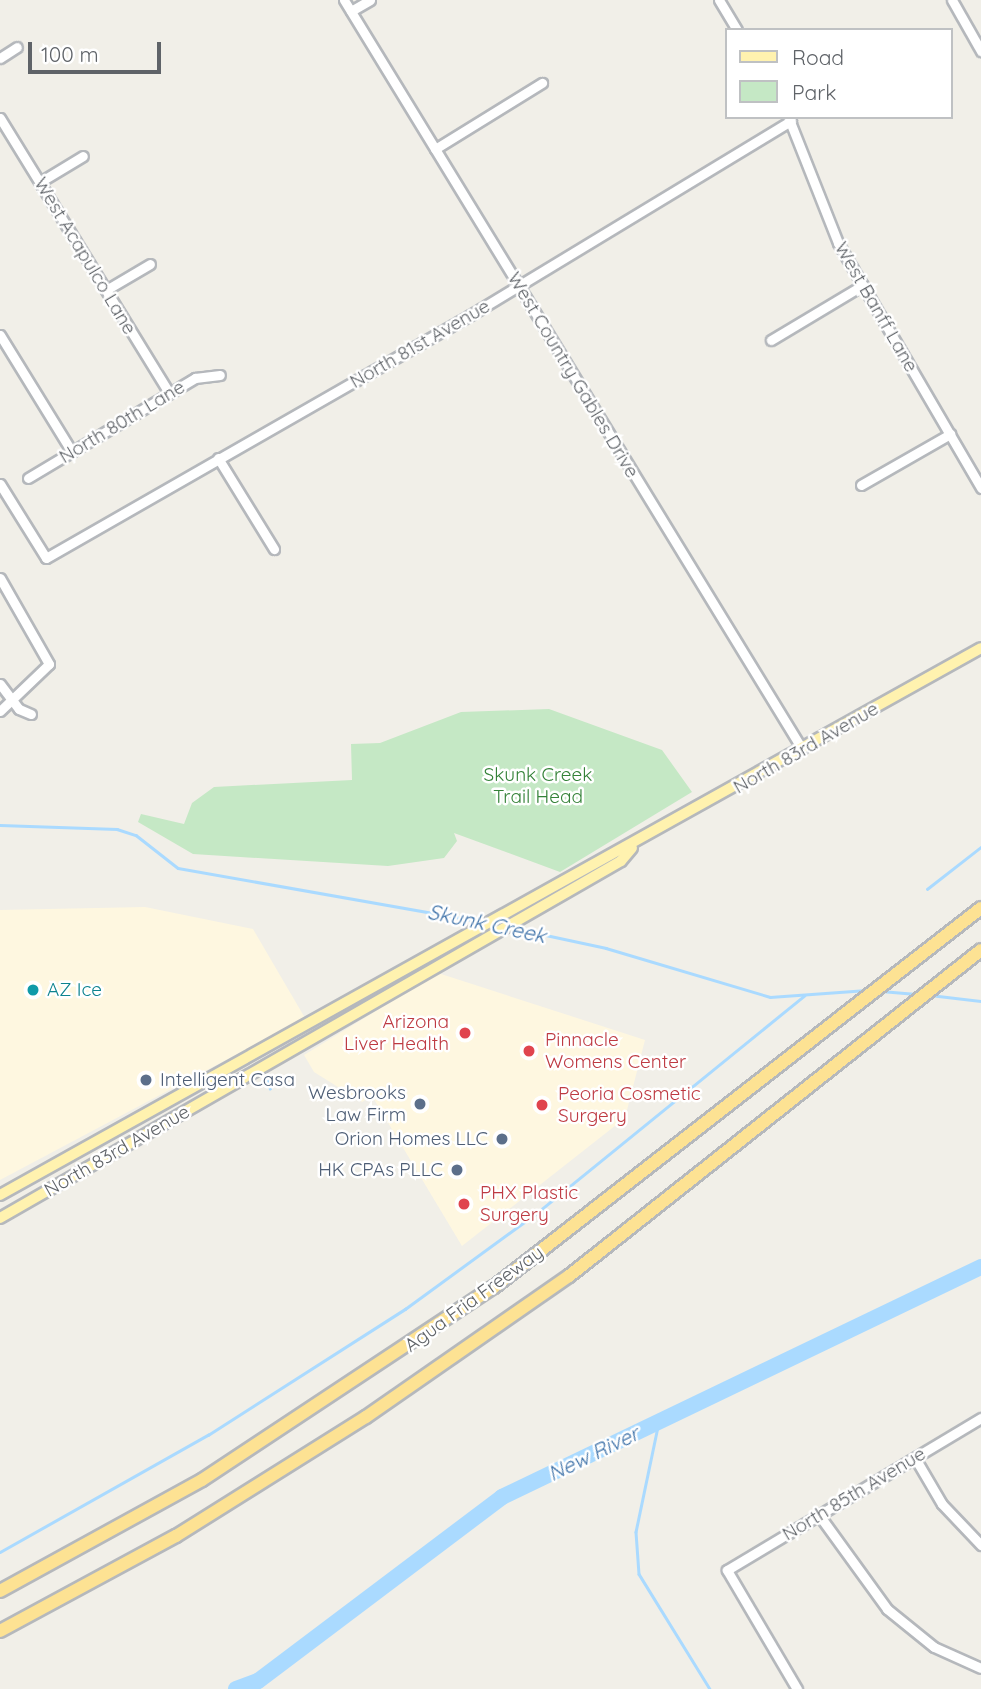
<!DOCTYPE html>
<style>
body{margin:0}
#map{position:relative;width:981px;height:1689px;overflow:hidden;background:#f1efe8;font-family:Quicksand,sans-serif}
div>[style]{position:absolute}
.commercial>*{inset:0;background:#fef7e0}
.green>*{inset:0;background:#c5e8c5}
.stream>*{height:2.5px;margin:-1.25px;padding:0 1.25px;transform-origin:1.25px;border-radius:1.25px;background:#aadaff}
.river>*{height:16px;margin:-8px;padding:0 8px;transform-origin:8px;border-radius:8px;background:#aadaff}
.roads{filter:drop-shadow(2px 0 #b5b8bc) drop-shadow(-2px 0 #b5b8bc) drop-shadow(0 2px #b5b8bc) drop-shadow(0 -2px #b5b8bc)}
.minor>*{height:9px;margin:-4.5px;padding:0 4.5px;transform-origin:4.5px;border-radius:4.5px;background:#fff}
.major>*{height:10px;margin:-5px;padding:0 5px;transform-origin:5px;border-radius:5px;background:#fff2af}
.highway>*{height:12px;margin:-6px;padding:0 6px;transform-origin:6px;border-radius:6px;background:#fde293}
.dots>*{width:19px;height:19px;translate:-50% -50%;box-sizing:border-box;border:4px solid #fff;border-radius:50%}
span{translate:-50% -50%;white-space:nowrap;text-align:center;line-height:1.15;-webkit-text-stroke:5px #fff;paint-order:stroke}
.street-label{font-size:19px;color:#5f6368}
.park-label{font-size:19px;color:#348238}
.culture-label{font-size:19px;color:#0d838f}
.left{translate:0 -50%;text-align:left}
.health-label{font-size:19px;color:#be3a42}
.right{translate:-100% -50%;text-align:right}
.service-label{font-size:19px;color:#4e5e75}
.water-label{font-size:21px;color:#4174aa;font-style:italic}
.legend{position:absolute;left:725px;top:28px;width:228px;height:91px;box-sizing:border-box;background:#fff;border:2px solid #bfc1c3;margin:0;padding:9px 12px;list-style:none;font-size:21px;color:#5f6368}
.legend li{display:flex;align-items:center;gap:14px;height:35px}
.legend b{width:35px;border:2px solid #bfc1c3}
.scale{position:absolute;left:28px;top:42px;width:133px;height:32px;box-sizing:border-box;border:4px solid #5f6368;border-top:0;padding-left:9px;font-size:21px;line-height:24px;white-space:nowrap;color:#5f6368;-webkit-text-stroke:5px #fff;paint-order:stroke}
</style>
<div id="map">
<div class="commercial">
<div style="clip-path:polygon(145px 907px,253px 929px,305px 1018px,0 1180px,0 910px)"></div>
<div style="clip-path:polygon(438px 973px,645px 1040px,625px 1118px,462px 1246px,372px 1096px,362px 1102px,314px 1072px,304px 1055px)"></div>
</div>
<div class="green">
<div style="clip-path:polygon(549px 709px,662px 750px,692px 792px,560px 872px,454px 833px,457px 841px,444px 858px,388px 866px,193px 854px,138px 822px,141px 814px,184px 824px,192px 803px,214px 787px,352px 780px,351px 744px,380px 743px,461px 712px)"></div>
</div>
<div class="stream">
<div style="left:0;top:825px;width:117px;rotate:2deg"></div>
<div style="left:117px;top:829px;width:20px;rotate:18deg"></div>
<div style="left:136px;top:835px;width:53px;rotate:38.2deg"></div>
<div style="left:178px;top:868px;width:310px;rotate:10deg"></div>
<div style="left:927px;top:889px;width:68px;rotate:-37.9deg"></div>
<div style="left:513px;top:928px;width:95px;rotate:12.1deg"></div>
<div style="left:606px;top:948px;width:171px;rotate:16.6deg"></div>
<div style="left:770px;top:997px;width:97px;rotate:-4.1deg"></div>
<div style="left:881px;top:991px;width:35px;rotate:5deg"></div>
<div style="left:930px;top:995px;width:51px;rotate:6.7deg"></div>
<div style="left:267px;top:1080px;width:9px;rotate:69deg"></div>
<div style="left:659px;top:1422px;width:112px;rotate:101.8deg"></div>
<div style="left:636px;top:1532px;width:42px;rotate:85.9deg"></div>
<div style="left:639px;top:1574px;width:135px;rotate:58.3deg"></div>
<div style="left:0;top:1552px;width:239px;rotate:-29.4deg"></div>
<div style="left:208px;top:1435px;width:234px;rotate:-32.6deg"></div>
<div style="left:405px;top:1309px;width:165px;rotate:-36.1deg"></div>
<div style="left:538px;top:1212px;width:343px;rotate:-39.1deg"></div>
</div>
<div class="river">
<div style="left:236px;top:1689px;width:23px;rotate:-20deg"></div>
<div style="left:258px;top:1681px;width:306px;rotate:-37deg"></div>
<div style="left:502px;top:1497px;width:531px;rotate:-25.65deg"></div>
</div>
<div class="roads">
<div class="minor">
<div style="left:344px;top:0;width:878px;rotate:58.55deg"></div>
<div style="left:719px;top:0;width:35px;rotate:59deg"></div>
<div style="left:952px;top:0;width:59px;rotate:60.4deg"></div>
<div style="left:351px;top:11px;width:22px;rotate:-30deg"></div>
<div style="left:0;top:58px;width:20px;rotate:-33deg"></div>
<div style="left:0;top:118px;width:323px;rotate:58.4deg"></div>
<div style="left:789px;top:119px;width:133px;rotate:68.4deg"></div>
<div style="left:838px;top:243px;width:284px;rotate:59.7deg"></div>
<div style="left:435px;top:149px;width:126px;rotate:-31.7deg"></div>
<div style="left:40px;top:182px;width:50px;rotate:-31.2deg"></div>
<div style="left:106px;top:290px;width:51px;rotate:-30.6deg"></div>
<div style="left:0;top:335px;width:137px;rotate:58.4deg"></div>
<div style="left:771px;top:340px;width:107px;rotate:-30.9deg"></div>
<div style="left:218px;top:458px;width:107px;rotate:58.4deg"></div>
<div style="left:28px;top:478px;width:195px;rotate:-30.9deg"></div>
<div style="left:195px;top:378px;width:25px;rotate:-7deg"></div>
<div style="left:0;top:484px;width:87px;rotate:58.1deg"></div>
<div style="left:46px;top:558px;width:491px;rotate:-29.8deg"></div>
<div style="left:472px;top:314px;width:373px;rotate:-31.2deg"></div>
<div style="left:861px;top:485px;width:103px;rotate:-29.8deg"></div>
<div style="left:0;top:578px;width:99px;rotate:60.3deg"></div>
<div style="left:49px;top:664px;width:68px;rotate:136.2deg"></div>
<div style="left:0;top:684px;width:31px;rotate:53deg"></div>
<div style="left:19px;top:709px;width:13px;rotate:23deg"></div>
<div style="left:915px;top:1458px;width:53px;rotate:59.6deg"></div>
<div style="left:942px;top:1504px;width:57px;rotate:46.4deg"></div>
<div style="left:819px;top:1515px;width:116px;rotate:54.1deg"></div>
<div style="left:887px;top:1609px;width:60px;rotate:39deg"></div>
<div style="left:934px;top:1647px;width:51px;rotate:24.1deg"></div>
<div style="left:797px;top:1689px;width:138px;rotate:-120.5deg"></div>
<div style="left:727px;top:1570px;width:296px;rotate:-30.9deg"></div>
</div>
<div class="major">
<div style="left:0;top:1195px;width:1123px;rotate:-29.14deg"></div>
<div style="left:0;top:1218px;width:716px;rotate:-29.89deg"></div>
<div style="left:621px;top:861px;width:17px;rotate:-50deg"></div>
</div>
<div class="highway">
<div style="left:0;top:1591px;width:230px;rotate:-28.8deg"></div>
<div style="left:202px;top:1480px;width:350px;rotate:-33.5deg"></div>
<div style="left:494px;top:1287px;width:617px;rotate:-37.89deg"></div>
<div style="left:0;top:1631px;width:200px;rotate:-28.4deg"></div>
<div style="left:176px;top:1536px;width:224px;rotate:-32.1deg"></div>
<div style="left:366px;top:1417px;width:247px;rotate:-34.8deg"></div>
<div style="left:569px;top:1276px;width:525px;rotate:-38.35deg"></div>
</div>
</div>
<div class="dots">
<div style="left:33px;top:990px;background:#0f9aa8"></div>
<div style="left:465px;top:1033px;background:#e0444e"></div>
<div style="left:529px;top:1051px;background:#e0444e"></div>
<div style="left:146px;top:1080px;background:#5c6f8a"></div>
<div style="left:420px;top:1104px;background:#5c6f8a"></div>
<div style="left:542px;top:1105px;background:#e0444e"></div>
<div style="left:502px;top:1139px;background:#5c6f8a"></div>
<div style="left:457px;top:1170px;background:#5c6f8a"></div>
<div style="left:464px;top:1204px;background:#e0444e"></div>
</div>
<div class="street-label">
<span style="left:85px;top:256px;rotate:59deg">West Acapulco Lane</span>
<span style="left:876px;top:307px;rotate:60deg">West Banff Lane</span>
<span style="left:420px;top:344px;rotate:-30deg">North 81st Avenue</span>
<span style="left:573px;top:375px;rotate:59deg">West Country Gables Drive</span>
<span style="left:122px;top:422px;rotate:-31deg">North 80th Lane</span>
<span style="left:806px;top:748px;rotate:-30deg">North 83rd Avenue</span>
<span style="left:117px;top:1151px;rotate:-30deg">North 83rd Avenue</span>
<span style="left:474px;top:1299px;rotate:-36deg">Agua Fria Freeway</span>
<span style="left:854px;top:1494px;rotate:-31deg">North 85th Avenue</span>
</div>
<div class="park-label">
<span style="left:538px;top:786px">Skunk Creek<br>Trail Head</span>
</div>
<div class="culture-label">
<span class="left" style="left:47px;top:990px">AZ Ice</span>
</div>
<div class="health-label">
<span class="right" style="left:449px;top:1033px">Arizona<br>Liver Health</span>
<span class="left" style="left:545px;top:1051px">Pinnacle<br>Womens Center</span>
<span class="left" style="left:558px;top:1105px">Peoria Cosmetic<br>Surgery</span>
<span class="left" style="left:480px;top:1204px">PHX Plastic<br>Surgery</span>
</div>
<div class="service-label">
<span class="left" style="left:160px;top:1080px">Intelligent Casa</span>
<span class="right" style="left:406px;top:1104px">Wesbrooks<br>Law Firm</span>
<span class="right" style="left:488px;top:1139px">Orion Homes LLC</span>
<span class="right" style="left:443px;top:1170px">HK CPAs PLLC</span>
</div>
<div class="water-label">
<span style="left:487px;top:923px;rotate:12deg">Skunk Creek</span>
<span style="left:593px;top:1453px;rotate:-26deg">New River</span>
</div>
<ul class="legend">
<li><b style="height:9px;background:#fff2af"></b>Road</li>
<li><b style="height:19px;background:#c5e8c5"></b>Park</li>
</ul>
<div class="scale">100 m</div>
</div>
